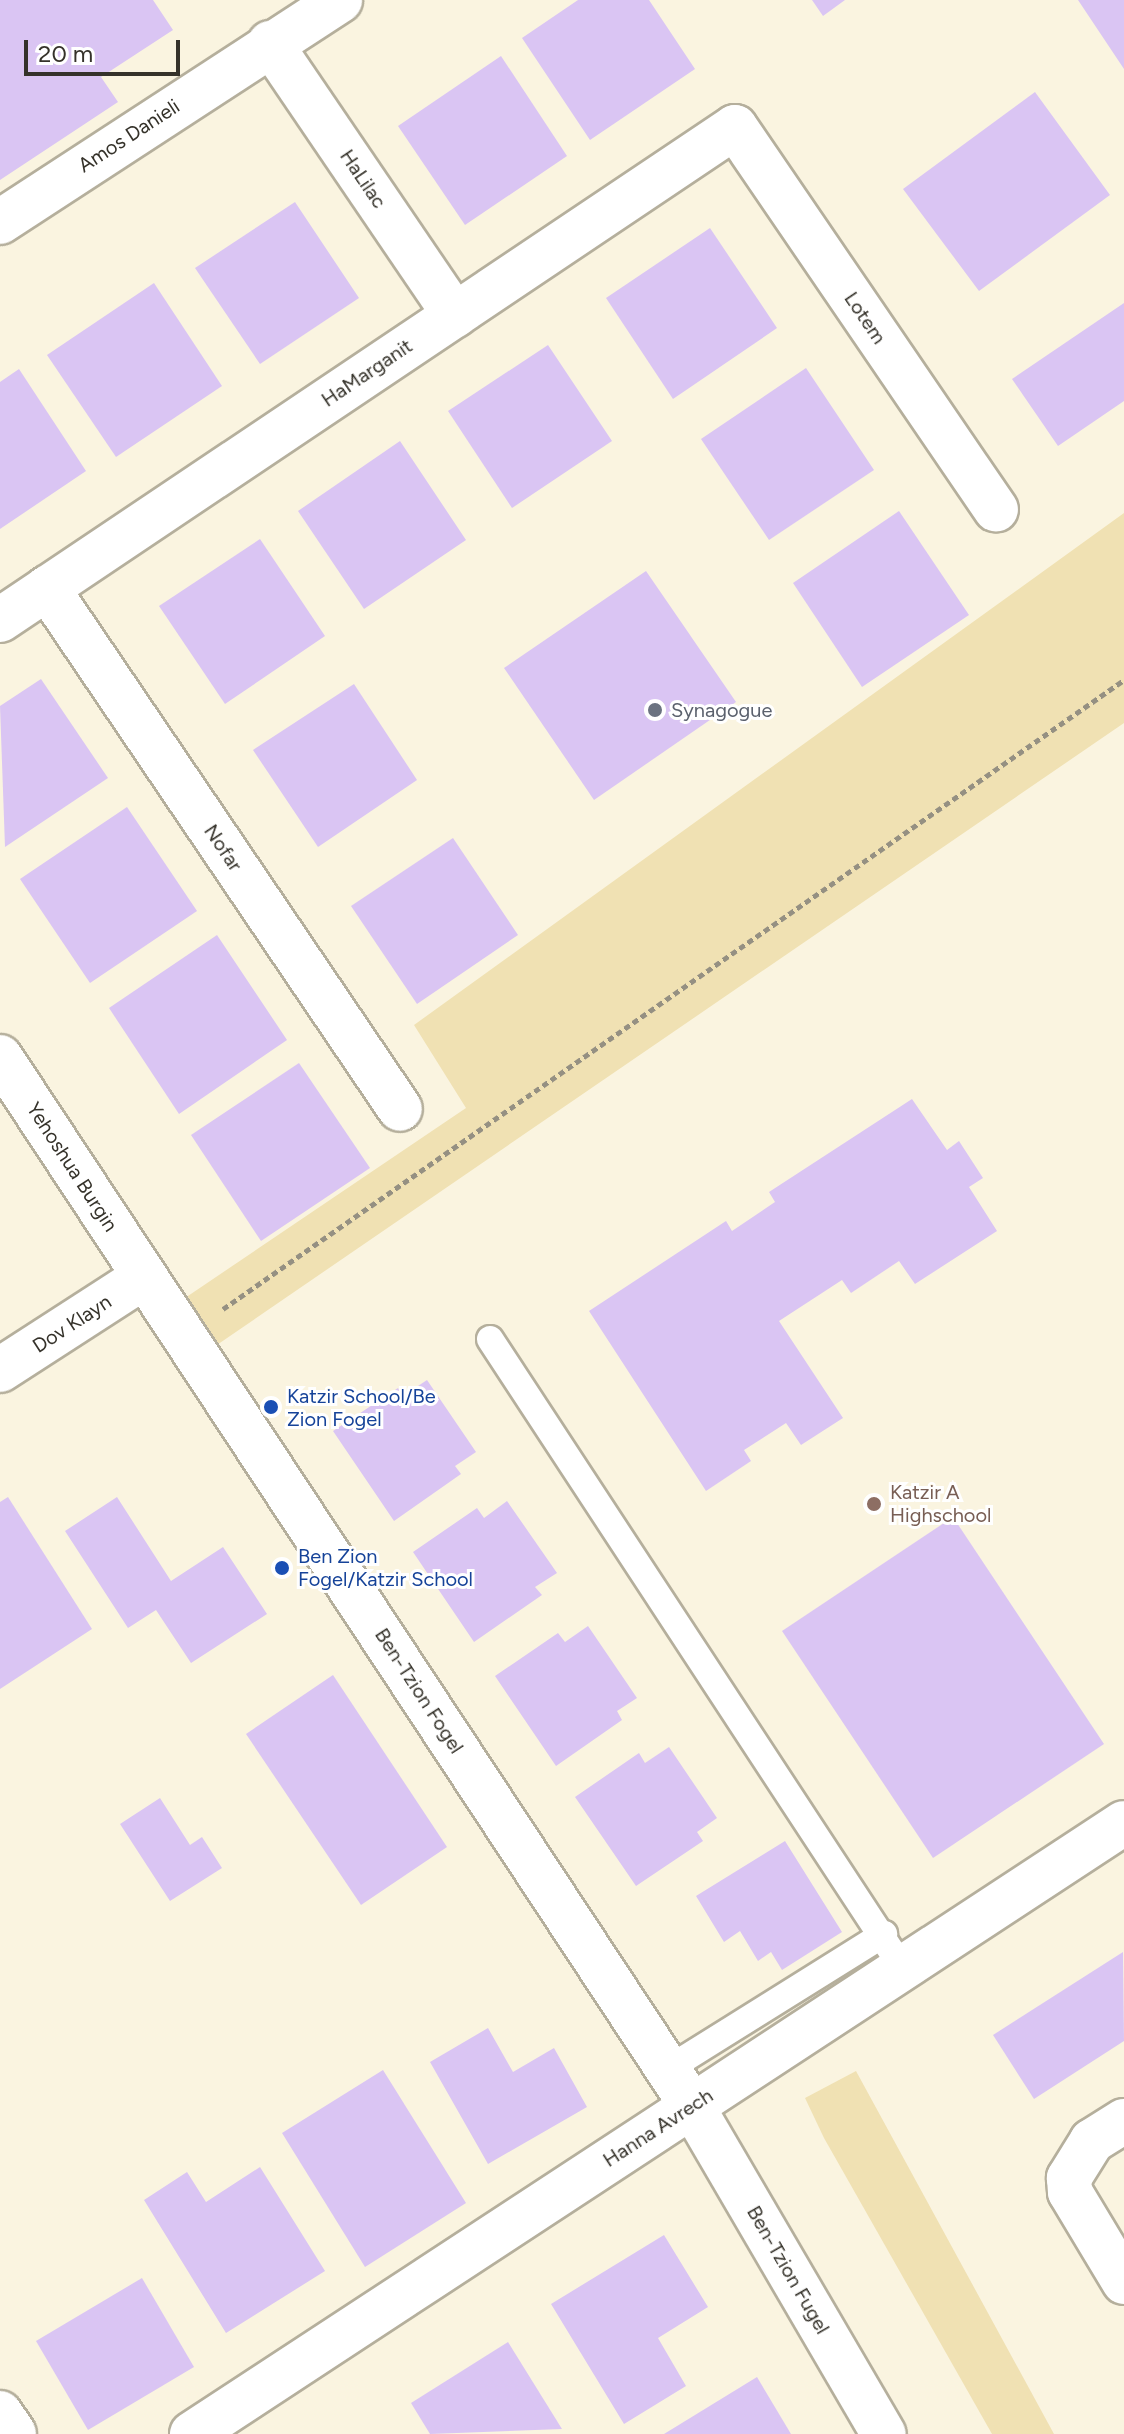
<!DOCTYPE html>
<style>
body{margin:0}
#map{position:relative;width:1124px;height:2434px;overflow:hidden;background:#faf4e0;font-family:Figtree,sans-serif}
div>[style]{position:absolute}
.green>*{inset:0;background:#f0e1b3}
.building>*{inset:0;background:#dac5f3}
.path>*{height:5px;margin-top:-2.5px;transform-origin:0;background:repeating-linear-gradient(90deg,#959082 0 6px,transparent 0 10px)}
.roads{filter:drop-shadow(2px 0 #b5af9c) drop-shadow(-2px 0 #b5af9c) drop-shadow(0 2px #b5af9c) drop-shadow(0 -2px #b5af9c)}
.lane>*{height:26px;margin:-13px;padding:0 13px;transform-origin:13px;border-radius:13px;background:#fff}
.street>*{height:44px;margin:-22px;padding:0 22px;transform-origin:22px;border-radius:22px;background:#fff}
.secondary>*{height:44px;margin:-22px;padding:0 22px;transform-origin:22px;border-radius:22px;background:#fff}
.dots>*{width:22px;height:22px;translate:-50% -50%;box-sizing:border-box;border:4px solid #fff;border-radius:50%}
span{translate:-50% -50%;white-space:nowrap;text-align:center;line-height:1.15;-webkit-text-stroke:6px #fff;paint-order:stroke}
.street-label{font-size:20px;color:#35322a}
.worship-label{font-size:20px;color:#5b616d}
.left{translate:0 -50%;text-align:left}
.transit-label{font-size:20px;color:#164399}
.education-label{font-size:20px;color:#785e54}
.scale{position:absolute;left:24px;top:40px;width:156px;height:36px;box-sizing:border-box;border:4px solid #35322a;border-top:0;padding-left:10px;font-size:24px;line-height:28px;white-space:nowrap;color:#35322a;-webkit-text-stroke:6px #fff;paint-order:stroke}
</style>
<div id="map">
<div class="green">
<div style="clip-path:polygon(1124px 513px,1124px 723px,211px 1349px,182px 1300px,466px 1108px,414px 1025px)"></div>
<div style="clip-path:polygon(856px 2071px,1054px 2434px,992px 2434px,824px 2138px,805px 2098px)"></div>
</div>
<div class="building">
<div style="clip-path:polygon(0 0,153px 0,173px 30px,101px 77px,118px 102px,0 180px)"></div>
<div style="clip-path:polygon(578px 0,649px 0,695px 69px,590px 140px,522px 38px)"></div>
<div style="clip-path:polygon(812px 0,845px 0,823px 16px)"></div>
<div style="clip-path:polygon(1078px 0,1124px 0,1124px 69px)"></div>
<div style="clip-path:polygon(501px 56px,567px 156px,465px 225px,398px 126px)"></div>
<div style="clip-path:polygon(1035px 92px,1110px 195px,979px 291px,903px 189px)"></div>
<div style="clip-path:polygon(295px 202px,359px 298px,260px 364px,195px 268px)"></div>
<div style="clip-path:polygon(710px 228px,777px 328px,673px 399px,606px 298px)"></div>
<div style="clip-path:polygon(154px 283px,222px 386px,116px 457px,47px 355px)"></div>
<div style="clip-path:polygon(1124px 303px,1124px 401px,1058px 446px,1012px 379px)"></div>
<div style="clip-path:polygon(548px 345px,612px 441px,512px 508px,448px 411px)"></div>
<div style="clip-path:polygon(806px 368px,874px 470px,769px 540px,701px 439px)"></div>
<div style="clip-path:polygon(19px 369px,86px 471px,0 529px,0 382px)"></div>
<div style="clip-path:polygon(400px 441px,466px 540px,364px 609px,298px 511px)"></div>
<div style="clip-path:polygon(899px 511px,969px 615px,862px 687px,793px 583px)"></div>
<div style="clip-path:polygon(260px 539px,325px 636px,225px 704px,159px 606px)"></div>
<div style="clip-path:polygon(646px 571px,736px 702px,594px 800px,504px 668px)"></div>
<div style="clip-path:polygon(41px 679px,108px 778px,5px 847px,0 706px)"></div>
<div style="clip-path:polygon(354px 684px,417px 780px,318px 847px,253px 750px)"></div>
<div style="clip-path:polygon(127px 807px,197px 911px,90px 983px,20px 879px)"></div>
<div style="clip-path:polygon(453px 838px,518px 935px,417px 1004px,351px 906px)"></div>
<div style="clip-path:polygon(217px 935px,287px 1040px,179px 1114px,109px 1008px)"></div>
<div style="clip-path:polygon(299px 1063px,370px 1168px,261px 1241px,191px 1135px)"></div>
<div style="clip-path:polygon(912px 1099px,947px 1150px,959px 1141px,983px 1178px,969px 1187px,997px 1231px,915px 1284px,899px 1261px,851px 1293px,842px 1280px,779px 1321px,843px 1418px,801px 1445px,786px 1423px,744px 1450px,751px 1461px,706px 1491px,589px 1311px,726px 1221px,732px 1231px,775px 1202px,769px 1192px)"></div>
<div style="clip-path:polygon(427px 1380px,476px 1452px,455px 1466px,461px 1474px,394px 1521px,333px 1431px,398px 1388px,403px 1396px)"></div>
<div style="clip-path:polygon(8px 1497px,92px 1629px,0 1689px,0 1502px)"></div>
<div style="clip-path:polygon(117px 1497px,171px 1581px,223px 1547px,267px 1614px,191px 1663px,156px 1610px,128px 1628px,65px 1531px)"></div>
<div style="clip-path:polygon(507px 1501px,557px 1573px,535px 1587px,542px 1595px,474px 1642px,413px 1552px,477px 1508px,484px 1518px)"></div>
<div style="clip-path:polygon(953px 1517px,1104px 1744px,933px 1858px,782px 1631px)"></div>
<div style="clip-path:polygon(588px 1626px,637px 1698px,617px 1711px,622px 1720px,556px 1766px,495px 1676px,558px 1633px,565px 1642px)"></div>
<div style="clip-path:polygon(333px 1675px,447px 1847px,361px 1905px,246px 1734px)"></div>
<div style="clip-path:polygon(669px 1747px,717px 1818px,697px 1832px,703px 1841px,636px 1886px,575px 1797px,639px 1753px,645px 1763px)"></div>
<div style="clip-path:polygon(160px 1798px,190px 1845px,202px 1837px,222px 1868px,170px 1901px,120px 1824px)"></div>
<div style="clip-path:polygon(785px 1841px,842px 1932px,782px 1970px,771px 1952px,758px 1961px,740px 1931px,724px 1942px,696px 1896px)"></div>
<div style="clip-path:polygon(1123px 1952px,1124px 2041px,1034px 2099px,993px 2035px)"></div>
<div style="clip-path:polygon(488px 2028px,513px 2072px,554px 2048px,587px 2107px,488px 2164px,430px 2062px)"></div>
<div style="clip-path:polygon(383px 2070px,466px 2203px,365px 2267px,282px 2133px)"></div>
<div style="clip-path:polygon(260px 2167px,325px 2271px,226px 2333px,144px 2200px,187px 2172px,206px 2202px)"></div>
<div style="clip-path:polygon(664px 2235px,708px 2307px,658px 2338px,686px 2386px,624px 2424px,551px 2304px)"></div>
<div style="clip-path:polygon(142px 2278px,194px 2367px,88px 2430px,36px 2341px)"></div>
<div style="clip-path:polygon(508px 2342px,562px 2429px,430px 2434px,411px 2403px)"></div>
<div style="clip-path:polygon(757px 2377px,791px 2434px,664px 2434px)"></div>
</div>
<div class="path">
<div style="left:223px;top:1309px;width:1099px;rotate:-34.92deg"></div>
</div>
<div class="roads">
<div class="lane">
<div style="left:490px;top:1339px;width:753px;rotate:56.75deg"></div>
<div style="left:668px;top:2069px;width:255px;rotate:-32deg"></div>
</div>
<div class="street">
<div style="left:270px;top:43px;width:329px;rotate:55.8deg"></div>
<div style="left:47px;top:588px;width:629px;rotate:55.88deg"></div>
<div style="left:0;top:620px;width:885px;rotate:-33.85deg"></div>
<div style="left:735px;top:127px;width:463px;rotate:55.7deg"></div>
<div style="left:0;top:1370px;width:171px;rotate:-32.9deg"></div>
<div style="left:1124px;top:2121px;width:38px;rotate:148deg"></div>
<div style="left:1092px;top:2141px;width:44px;rotate:121.9deg"></div>
<div style="left:1069px;top:2178px;width:14px;rotate:86deg"></div>
<div style="left:1070px;top:2192px;width:105px;rotate:59deg"></div>
<div style="left:0;top:2413px;width:25px;rotate:56deg"></div>
<div style="left:192px;top:2434px;width:1114px;rotate:-33.25deg"></div>
</div>
<div class="secondary">
<div style="left:0;top:222px;width:406px;rotate:-33.1deg"></div>
<div style="left:0;top:1057px;width:1257px;rotate:56.59deg"></div>
<div style="left:692px;top:2106px;width:380px;rotate:59.7deg"></div>
</div>
</div>
<div class="dots">
<div style="left:655px;top:710px;background:#6b7280"></div>
<div style="left:271px;top:1407px;background:#1a4fb4"></div>
<div style="left:874px;top:1504px;background:#8d6e63"></div>
<div style="left:282px;top:1568px;background:#1a4fb4"></div>
</div>
<div class="street-label">
<span style="left:129px;top:136px;rotate:-33deg">Amos Danieli</span>
<span style="left:363px;top:179px;rotate:56deg">HaLilac</span>
<span style="left:865px;top:318px;rotate:56deg">Lotem</span>
<span style="left:367px;top:373px;rotate:-34deg">HaMarganit</span>
<span style="left:223px;top:848px;rotate:56deg">Nofar</span>
<span style="left:72px;top:1167px;rotate:57deg">Yehoshua Burgin</span>
<span style="left:72px;top:1324px;rotate:-33deg">Dov Klayn</span>
<span style="left:419px;top:1691px;rotate:57deg">Ben-Tzion Fogel</span>
<span style="left:658px;top:2128px;rotate:-33deg">Hanna Avrech</span>
<span style="left:788px;top:2270px;rotate:60deg">Ben-Tzion Fugel</span>
</div>
<div class="worship-label">
<span class="left" style="left:671px;top:710px">Synagogue</span>
</div>
<div class="transit-label">
<span class="left" style="left:287px;top:1408px">Katzir School/Be<br>Zion Fogel</span>
<span class="left" style="left:298px;top:1568px">Ben Zion<br>Fogel/Katzir School</span>
</div>
<div class="education-label">
<span class="left" style="left:890px;top:1504px">Katzir A<br>Highschool</span>
</div>
<div class="scale">20 m</div>
</div>
